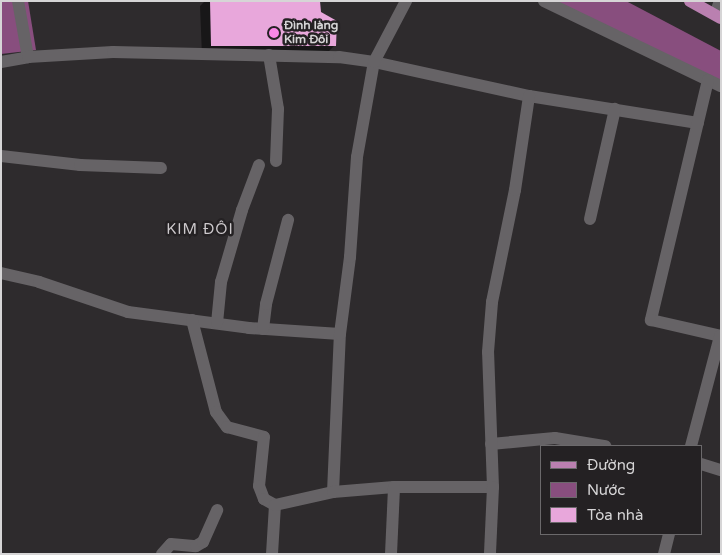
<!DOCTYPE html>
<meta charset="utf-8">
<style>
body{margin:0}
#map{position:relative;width:722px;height:555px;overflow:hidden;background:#2e2b2d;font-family:"Varela Round",sans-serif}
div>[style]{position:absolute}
.water>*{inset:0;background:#884e7e}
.shadow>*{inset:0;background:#0007}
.building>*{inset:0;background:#e8a7db}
.lane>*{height:10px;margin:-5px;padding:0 5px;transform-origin:5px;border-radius:5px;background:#666366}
.street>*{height:12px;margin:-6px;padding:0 6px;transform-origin:6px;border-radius:6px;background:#666366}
.primary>*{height:12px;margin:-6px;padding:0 6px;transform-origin:6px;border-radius:6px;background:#ba80b0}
.dots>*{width:14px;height:14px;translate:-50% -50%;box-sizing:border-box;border:2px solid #242123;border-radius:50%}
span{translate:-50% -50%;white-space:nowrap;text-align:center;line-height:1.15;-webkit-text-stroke:5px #242123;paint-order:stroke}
.poi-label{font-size:12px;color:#d6d5d6;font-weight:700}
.left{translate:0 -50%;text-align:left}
.quarter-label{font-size:15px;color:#cdc9cc;letter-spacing:1px}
.frame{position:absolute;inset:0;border:2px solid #d6d5d6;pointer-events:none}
.legend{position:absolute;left:540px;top:445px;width:162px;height:90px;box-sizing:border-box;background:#242123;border:1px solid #6b696b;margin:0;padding:6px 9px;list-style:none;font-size:15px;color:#d6d5d6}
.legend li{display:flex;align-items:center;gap:10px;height:25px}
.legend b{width:25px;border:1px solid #6b696b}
</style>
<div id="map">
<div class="water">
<div style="clip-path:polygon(1px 1px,28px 1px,36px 50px,1px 54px)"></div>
<div style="clip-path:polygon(556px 1px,626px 1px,721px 51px,721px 82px)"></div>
</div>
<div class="shadow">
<div style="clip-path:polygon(205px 1px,319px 1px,319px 13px,335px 45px,325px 55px,202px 56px,200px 6px)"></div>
</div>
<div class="building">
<div style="clip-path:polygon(210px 1px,320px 1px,321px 12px,337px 21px,336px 46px,211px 46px)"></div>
</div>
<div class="lane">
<div style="left:714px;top:14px;width:14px;rotate:-69deg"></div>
</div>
<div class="street">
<div style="left:18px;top:1px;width:57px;rotate:79.9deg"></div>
<div style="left:544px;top:1px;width:196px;rotate:25.7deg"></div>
<div style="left:269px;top:55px;width:55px;rotate:80.5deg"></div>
<div style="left:278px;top:109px;width:52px;rotate:92.2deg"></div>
<div style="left:1px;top:62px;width:27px;rotate:-10deg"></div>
<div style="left:28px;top:57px;width:85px;rotate:-3.4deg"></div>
<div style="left:113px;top:52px;width:226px;rotate:1.3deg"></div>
<div style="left:339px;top:57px;width:35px;rotate:8deg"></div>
<div style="left:374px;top:62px;width:159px;rotate:12.4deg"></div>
<div style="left:529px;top:96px;width:171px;rotate:9.1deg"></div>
<div style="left:708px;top:80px;width:247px;rotate:103.4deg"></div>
<div style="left:651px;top:320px;width:72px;rotate:12.9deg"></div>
<div style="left:1px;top:156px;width:80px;rotate:6.5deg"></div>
<div style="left:80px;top:165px;width:81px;rotate:2.1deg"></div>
<div style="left:590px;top:219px;width:113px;rotate:-77.2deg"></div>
<div style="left:1px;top:273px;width:39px;rotate:13deg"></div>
<div style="left:39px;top:282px;width:94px;rotate:18.6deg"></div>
<div style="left:128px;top:312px;width:122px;rotate:7.5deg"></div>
<div style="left:249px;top:328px;width:91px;rotate:3.8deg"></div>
<div style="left:192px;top:320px;width:95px;rotate:75.4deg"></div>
<div style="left:216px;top:412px;width:19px;rotate:54deg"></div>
<div style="left:227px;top:427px;width:38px;rotate:15deg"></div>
<div style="left:264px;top:437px;width:49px;rotate:95.8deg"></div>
<div style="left:259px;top:486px;width:14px;rotate:69deg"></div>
<div style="left:264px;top:499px;width:13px;rotate:29deg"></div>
<div style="left:217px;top:323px;width:41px;rotate:-84.4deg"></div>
<div style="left:221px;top:282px;width:75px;rotate:-73.7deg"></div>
<div style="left:242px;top:210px;width:48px;rotate:-69.3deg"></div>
<div style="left:263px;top:329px;width:25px;rotate:-83deg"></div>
<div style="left:266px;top:304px;width:87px;rotate:-75.3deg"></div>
<div style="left:491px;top:444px;width:64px;rotate:-5.4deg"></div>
<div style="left:555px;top:438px;width:51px;rotate:9.1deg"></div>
<div style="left:691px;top:446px;width:114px;rotate:-75.2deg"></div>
<div style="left:701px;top:464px;width:21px;rotate:17deg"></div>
<div style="left:493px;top:487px;width:135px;rotate:-92.1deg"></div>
<div style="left:488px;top:352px;width:50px;rotate:-85.4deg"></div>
<div style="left:492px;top:302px;width:114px;rotate:-78.4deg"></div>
<div style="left:515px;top:190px;width:95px;rotate:-81.5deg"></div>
<div style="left:333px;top:492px;width:158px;rotate:-87.5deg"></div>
<div style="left:340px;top:334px;width:78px;rotate:-82.6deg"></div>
<div style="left:350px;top:257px;width:100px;rotate:-86deg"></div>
<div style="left:357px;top:157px;width:97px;rotate:-79.9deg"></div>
<div style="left:374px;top:62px;width:69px;rotate:-62.3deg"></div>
<div style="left:162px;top:554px;width:13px;rotate:-48deg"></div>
<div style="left:171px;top:544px;width:25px;rotate:5deg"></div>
<div style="left:196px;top:546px;width:8px;rotate:-30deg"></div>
<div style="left:203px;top:542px;width:35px;rotate:-66deg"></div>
<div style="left:272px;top:554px;width:49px;rotate:-86.5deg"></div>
<div style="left:275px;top:505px;width:59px;rotate:-12.6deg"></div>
<div style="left:333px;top:492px;width:61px;rotate:-4.7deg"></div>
<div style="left:394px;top:487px;width:99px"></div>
<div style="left:493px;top:487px;width:67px;rotate:92.6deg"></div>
<div style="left:391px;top:554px;width:67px;rotate:-87.4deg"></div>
<div style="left:664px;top:554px;width:21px;rotate:-76deg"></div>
</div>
<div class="primary">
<div style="left:690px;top:1px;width:35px;rotate:29deg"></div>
</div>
<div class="dots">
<div style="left:274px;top:33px;background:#fa87e7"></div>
</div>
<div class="poi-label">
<span class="left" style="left:284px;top:33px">Đình làng<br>Kim Đôi</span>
</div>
<div class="quarter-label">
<span style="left:200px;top:230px">KIM ĐÔI</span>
</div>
<div class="frame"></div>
<ul class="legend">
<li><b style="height:6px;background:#ba80b0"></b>Đường</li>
<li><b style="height:14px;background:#884e7e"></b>Nước</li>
<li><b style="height:14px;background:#e8a7db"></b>Tòa nhà</li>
</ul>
</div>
